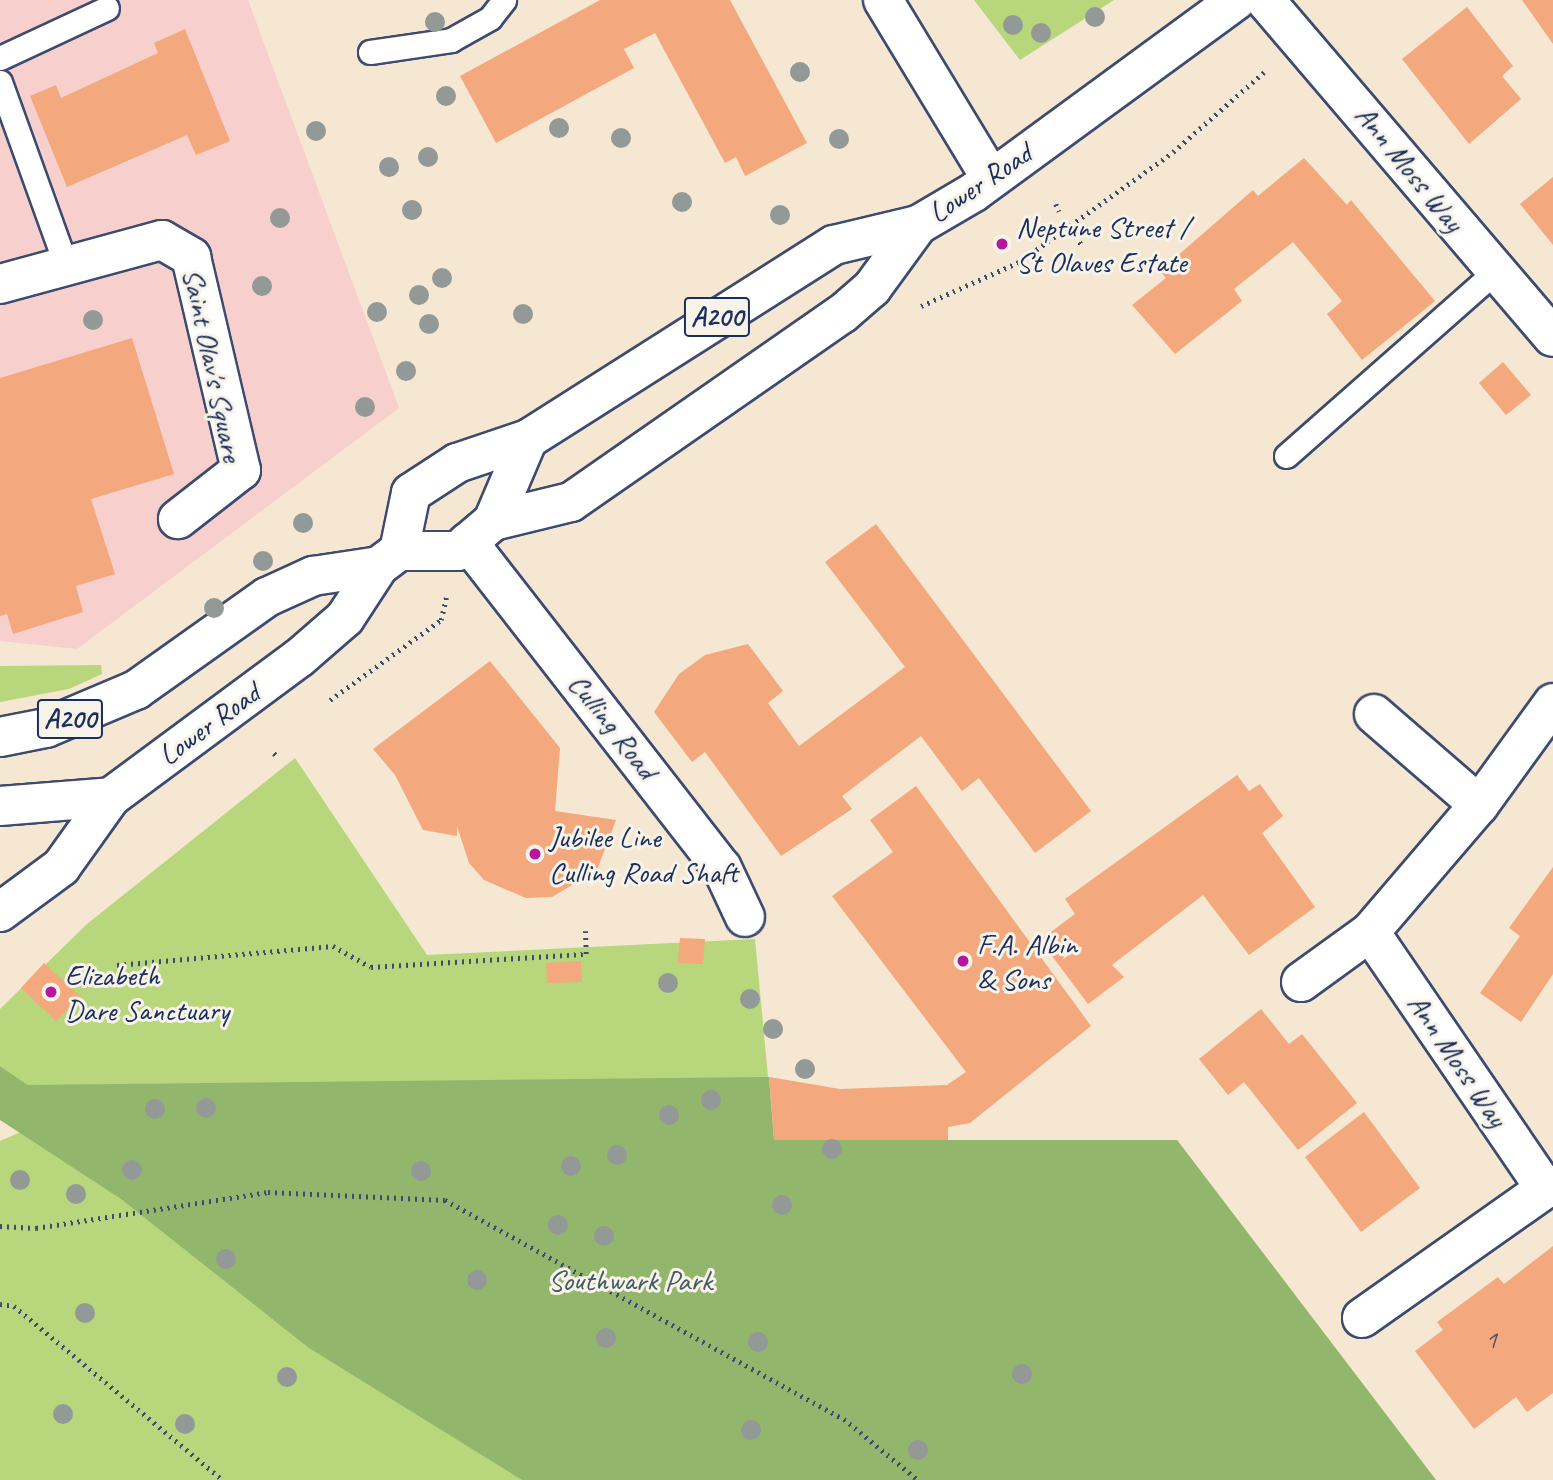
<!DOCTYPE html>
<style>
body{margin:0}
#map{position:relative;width:1553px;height:1480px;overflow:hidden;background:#f5e7d2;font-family:Caveat,sans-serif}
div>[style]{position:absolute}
.built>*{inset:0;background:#f7d0ce}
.green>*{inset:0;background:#b8d67c}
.forest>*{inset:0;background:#92b76c}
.building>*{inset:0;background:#f3a87d}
.path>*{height:4.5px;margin-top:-2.25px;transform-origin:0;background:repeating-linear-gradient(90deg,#3c4b6f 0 2px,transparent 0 7px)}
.roads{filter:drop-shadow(2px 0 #3c4b6f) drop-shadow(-2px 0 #3c4b6f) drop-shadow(0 2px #3c4b6f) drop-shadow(0 -2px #3c4b6f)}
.service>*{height:23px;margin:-11.5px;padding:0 11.5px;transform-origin:11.5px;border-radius:11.5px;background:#fff}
.minor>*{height:38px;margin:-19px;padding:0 19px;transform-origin:19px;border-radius:19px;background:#fff}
.primary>*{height:38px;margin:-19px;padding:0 19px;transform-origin:19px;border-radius:19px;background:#fff}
.trees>*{width:20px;height:20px;margin:-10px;border-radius:50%;background:#939997}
.dots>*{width:19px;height:19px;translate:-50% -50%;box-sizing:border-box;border:4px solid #f7f3e8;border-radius:50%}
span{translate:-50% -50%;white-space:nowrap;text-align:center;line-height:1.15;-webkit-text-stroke:6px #f7f3e8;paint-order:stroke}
.number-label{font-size:26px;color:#514d66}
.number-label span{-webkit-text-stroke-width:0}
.shield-label span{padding:2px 5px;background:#f7f3e8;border:2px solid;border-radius:5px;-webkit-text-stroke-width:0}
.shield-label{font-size:28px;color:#1b2f5e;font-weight:700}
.street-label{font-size:30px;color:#1b2f5e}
.poi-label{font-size:30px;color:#1b2f5e}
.left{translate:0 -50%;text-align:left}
.park-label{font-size:30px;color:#425966}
</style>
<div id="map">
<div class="built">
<div style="clip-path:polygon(0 0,248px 0,399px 408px,77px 649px,0 641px)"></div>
</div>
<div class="green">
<div style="clip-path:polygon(974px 0,1114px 0,1020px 60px)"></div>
<div style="clip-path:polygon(101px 665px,102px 674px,69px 689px,0 702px,0 666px)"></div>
<div style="clip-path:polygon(295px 758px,427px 955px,755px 939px,774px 1140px,1177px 1140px,1436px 1480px,0 1480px,0 1141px,125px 1087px,28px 1085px,0 1066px,0 1009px,87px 924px)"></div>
</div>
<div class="forest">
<div style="clip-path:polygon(0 1066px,28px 1085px,769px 1077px,774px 1140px,1177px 1140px,1436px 1480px,522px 1480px,309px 1348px,121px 1199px,0 1120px)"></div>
</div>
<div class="building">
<div style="clip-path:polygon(600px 0,730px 0,807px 143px,745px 176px,736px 157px,725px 163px,655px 33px,624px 49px,634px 68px,496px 143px,460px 76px)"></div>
<div style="clip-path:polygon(1522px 0,1553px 0,1553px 44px)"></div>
<div style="clip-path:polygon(1467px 7px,1513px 66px,1502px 76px,1521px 99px,1469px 144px,1402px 59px)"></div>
<div style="clip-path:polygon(185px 29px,230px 141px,196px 155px,187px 135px,67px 187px,30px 96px,56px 85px,61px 98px,158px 53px,154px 43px)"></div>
<div style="clip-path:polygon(1304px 158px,1347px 205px,1351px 200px,1435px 301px,1362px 360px,1327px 314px,1342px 301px,1293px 242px,1234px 289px,1242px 301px,1175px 354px,1132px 305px,1166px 278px,1160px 271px,1253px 190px,1258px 196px)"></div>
<div style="clip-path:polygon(1553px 177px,1553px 245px,1520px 204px)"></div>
<div style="clip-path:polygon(132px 338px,174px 474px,91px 499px,115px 574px,76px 586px,83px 612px,13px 634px,7px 614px,0 616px,0 378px)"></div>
<div style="clip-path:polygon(1503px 362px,1531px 395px,1506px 415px,1479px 383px)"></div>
<div style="clip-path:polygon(876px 524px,1091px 811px,1035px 853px,979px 778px,962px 791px,921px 736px,842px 796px,852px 809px,781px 856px,705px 752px,692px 762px,654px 712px,679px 674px,705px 655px,748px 644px,783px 691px,768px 703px,799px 746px,905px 667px,825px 562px)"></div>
<div style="clip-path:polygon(490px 661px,560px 748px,555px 811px,616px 820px,597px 870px,552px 897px,526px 898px,484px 880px,469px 863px,457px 826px,457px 836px,423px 830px,395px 775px,373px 749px)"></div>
<div style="clip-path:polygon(1237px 775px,1249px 791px,1260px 784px,1283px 816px,1262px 833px,1315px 907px,1249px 955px,1203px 895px,1112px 965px,1124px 977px,1088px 1004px,1040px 940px,1075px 914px,1065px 899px)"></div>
<div style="clip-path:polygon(916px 786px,1091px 1026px,970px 1123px,948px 1127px,948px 1140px,774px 1140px,769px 1077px,840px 1089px,947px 1085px,966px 1072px,832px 896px,893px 852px,870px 820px)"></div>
<div style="clip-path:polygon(1553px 867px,1553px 974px,1521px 1022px,1480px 993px,1520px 936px,1509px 928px)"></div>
<div style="clip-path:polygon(680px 938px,705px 939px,703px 964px,678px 963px)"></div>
<div style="clip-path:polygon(581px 961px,582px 982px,547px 983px,546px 963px)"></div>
<div style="clip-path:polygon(44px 963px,81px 997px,56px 1021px,21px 988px)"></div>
<div style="clip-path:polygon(1261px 1009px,1289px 1044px,1302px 1034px,1357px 1103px,1298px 1150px,1244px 1082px,1228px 1095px,1199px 1059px)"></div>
<div style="clip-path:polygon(1364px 1112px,1420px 1188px,1361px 1232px,1305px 1157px)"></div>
<div style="clip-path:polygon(1553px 1246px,1553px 1393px,1527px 1412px,1516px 1397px,1474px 1429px,1415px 1351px,1443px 1330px,1437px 1322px,1498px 1277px,1504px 1284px)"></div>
</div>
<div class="path">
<div style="left:1056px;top:204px;width:8px;rotate:67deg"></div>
<div style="left:1076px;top:236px;width:13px;rotate:58deg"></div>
<div style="left:921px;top:306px;width:107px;rotate:-24.2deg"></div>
<div style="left:1019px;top:262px;width:189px;rotate:-35.5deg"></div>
<div style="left:1173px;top:152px;width:121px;rotate:-41.3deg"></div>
<div style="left:330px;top:700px;width:137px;rotate:-35.8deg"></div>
<div style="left:441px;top:620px;width:23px;rotate:-77deg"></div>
<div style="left:274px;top:753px;width:7px;rotate:45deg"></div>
<div style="left:117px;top:965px;width:217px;rotate:-5deg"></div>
<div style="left:333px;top:946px;width:43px;rotate:28.9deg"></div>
<div style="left:371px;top:967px;width:215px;rotate:-3.5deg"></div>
<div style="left:586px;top:954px;width:23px;rotate:-92deg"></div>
<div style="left:0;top:1226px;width:36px;rotate:3deg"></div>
<div style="left:36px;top:1228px;width:235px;rotate:-8.8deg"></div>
<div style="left:268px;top:1192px;width:177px;rotate:2.6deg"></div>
<div style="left:445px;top:1200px;width:455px;rotate:28.8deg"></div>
<div style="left:844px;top:1419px;width:96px;rotate:39.5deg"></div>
<div style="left:0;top:1304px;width:14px;rotate:8deg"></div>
<div style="left:14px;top:1306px;width:272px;rotate:39.8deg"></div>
</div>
<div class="roads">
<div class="service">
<div style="left:370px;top:52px;width:82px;rotate:-8.4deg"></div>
<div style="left:451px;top:40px;width:45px;rotate:-29.4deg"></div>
<div style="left:490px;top:18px;width:23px;rotate:-52deg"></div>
<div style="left:0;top:58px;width:118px;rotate:-25deg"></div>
<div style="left:0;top:82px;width:198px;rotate:70.2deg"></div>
<div style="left:1286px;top:456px;width:278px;rotate:-41.4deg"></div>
</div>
<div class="minor">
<div style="left:883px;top:0;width:208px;rotate:58.8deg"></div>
<div style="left:1265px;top:0;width:443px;rotate:49.5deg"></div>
<div style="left:0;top:284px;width:168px;rotate:-15.2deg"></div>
<div style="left:162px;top:240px;width:34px;rotate:30deg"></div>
<div style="left:191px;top:257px;width:219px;rotate:76.8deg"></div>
<div style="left:241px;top:470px;width:80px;rotate:142.1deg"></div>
<div style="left:468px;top:542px;width:413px;rotate:52.1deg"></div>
<div style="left:722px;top:868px;width:54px;rotate:64.9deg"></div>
<div style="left:1374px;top:714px;width:139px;rotate:40.9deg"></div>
<div style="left:1370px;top:932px;width:311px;rotate:55.7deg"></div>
<div style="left:1545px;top:1189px;width:9px;rotate:-27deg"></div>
<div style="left:1301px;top:982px;width:85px;rotate:-35.9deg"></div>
<div style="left:1370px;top:932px;width:167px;rotate:-49.4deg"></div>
<div style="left:1479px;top:805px;width:126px;rotate:-54deg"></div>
<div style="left:1362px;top:1318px;width:224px;rotate:-35.2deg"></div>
</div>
<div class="primary">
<div style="left:493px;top:521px;width:80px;rotate:-13.7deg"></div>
<div style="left:571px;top:502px;width:330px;rotate:-34.8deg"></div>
<div style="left:842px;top:314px;width:40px;rotate:-41deg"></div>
<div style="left:872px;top:288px;width:78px;rotate:-53.9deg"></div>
<div style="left:399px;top:551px;width:59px;rotate:-78.3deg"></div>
<div style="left:411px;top:493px;width:55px;rotate:-33.1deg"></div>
<div style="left:457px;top:463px;width:75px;rotate:-18.7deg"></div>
<div style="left:528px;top:439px;width:362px;rotate:-32.4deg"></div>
<div style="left:834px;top:245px;width:86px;rotate:-13.4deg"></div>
<div style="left:918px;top:225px;width:65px;rotate:-30.5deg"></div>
<div style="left:974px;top:192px;width:325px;rotate:-36.2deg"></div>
<div style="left:0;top:737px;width:47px;rotate:-11.1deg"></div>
<div style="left:46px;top:728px;width:98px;rotate:-22.9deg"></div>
<div style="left:136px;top:690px;width:161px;rotate:-35.4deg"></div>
<div style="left:267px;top:597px;width:51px;rotate:-24.5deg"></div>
<div style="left:313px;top:576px;width:67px;rotate:-8.6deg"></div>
<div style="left:0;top:806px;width:111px;rotate:-4.6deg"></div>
<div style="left:111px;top:797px;width:234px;rotate:-36.5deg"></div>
<div style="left:299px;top:658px;width:61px;rotate:-41deg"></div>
<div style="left:345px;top:618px;width:62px;rotate:-56.8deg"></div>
<div style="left:379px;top:566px;width:25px;rotate:-37deg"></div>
<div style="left:399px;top:551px;width:59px"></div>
<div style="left:458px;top:551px;width:46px;rotate:-40.6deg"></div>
<div style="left:493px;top:521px;width:89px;rotate:-66.9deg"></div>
<div style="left:0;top:912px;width:76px;rotate:-36.4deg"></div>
<div style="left:61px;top:867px;width:86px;rotate:-54.5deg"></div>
</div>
</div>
<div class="trees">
<div style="left:1095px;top:17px"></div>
<div style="left:435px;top:22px"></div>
<div style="left:1013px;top:25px"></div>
<div style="left:1041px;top:33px"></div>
<div style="left:800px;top:72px"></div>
<div style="left:446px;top:96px"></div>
<div style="left:559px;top:128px"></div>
<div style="left:316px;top:131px"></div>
<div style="left:621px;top:138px"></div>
<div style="left:839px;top:139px"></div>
<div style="left:428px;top:157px"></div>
<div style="left:389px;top:167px"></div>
<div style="left:682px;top:202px"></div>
<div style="left:412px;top:210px"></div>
<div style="left:780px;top:215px"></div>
<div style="left:280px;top:218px"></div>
<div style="left:442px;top:278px"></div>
<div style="left:262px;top:286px"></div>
<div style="left:419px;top:295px"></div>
<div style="left:377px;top:312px"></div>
<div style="left:523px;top:314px"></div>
<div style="left:93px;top:320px"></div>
<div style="left:429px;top:324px"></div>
<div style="left:406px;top:371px"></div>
<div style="left:365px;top:407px"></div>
<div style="left:303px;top:523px"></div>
<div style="left:263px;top:561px"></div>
<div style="left:214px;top:608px"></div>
<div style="left:668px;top:983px"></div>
<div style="left:750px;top:999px"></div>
<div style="left:773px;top:1029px"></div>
<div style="left:805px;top:1069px"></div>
<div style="left:711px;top:1100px"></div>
<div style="left:206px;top:1108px"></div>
<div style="left:155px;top:1109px"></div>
<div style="left:669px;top:1115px"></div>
<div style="left:832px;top:1149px"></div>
<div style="left:617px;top:1155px"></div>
<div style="left:571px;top:1166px"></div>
<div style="left:132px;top:1170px"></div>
<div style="left:421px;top:1171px"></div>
<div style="left:20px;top:1180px"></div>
<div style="left:76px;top:1194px"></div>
<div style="left:782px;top:1205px"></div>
<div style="left:558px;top:1225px"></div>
<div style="left:604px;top:1236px"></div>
<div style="left:226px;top:1259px"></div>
<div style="left:477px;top:1280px"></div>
<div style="left:85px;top:1313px"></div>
<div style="left:606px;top:1338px"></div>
<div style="left:758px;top:1342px"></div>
<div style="left:1022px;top:1374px"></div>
<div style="left:287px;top:1377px"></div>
<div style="left:63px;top:1414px"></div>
<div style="left:185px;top:1424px"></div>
<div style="left:751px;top:1430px"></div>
<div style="left:918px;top:1450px"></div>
</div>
<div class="dots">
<div style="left:1002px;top:244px;background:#b5179e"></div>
<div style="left:535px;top:854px;background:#b5179e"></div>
<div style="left:963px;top:961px;background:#b5179e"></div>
<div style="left:51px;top:992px;background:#b5179e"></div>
</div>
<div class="number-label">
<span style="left:1491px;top:1340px">1</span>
</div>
<div class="shield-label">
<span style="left:717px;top:317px">A200</span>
<span style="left:70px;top:719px">A200</span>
</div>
<div class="street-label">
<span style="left:1410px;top:168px;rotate:51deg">Ann Moss Way</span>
<span style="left:980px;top:183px;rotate:-34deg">Lower Road</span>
<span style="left:213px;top:365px;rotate:78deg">Saint Olav's Square</span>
<span style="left:209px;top:724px;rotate:-36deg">Lower Road</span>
<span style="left:613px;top:726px;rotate:52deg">Culling Road</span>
<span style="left:1458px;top:1060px;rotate:56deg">Ann Moss Way</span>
</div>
<div class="poi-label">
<span class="left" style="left:1016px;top:244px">Neptune Street /<br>St Olaves Estate</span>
<span class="left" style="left:549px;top:854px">Jubilee Line<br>Culling Road Shaft</span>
<span class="left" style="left:977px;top:961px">F.A. Albin<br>&amp; Sons</span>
<span class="left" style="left:65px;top:992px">Elizabeth<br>Dare Sanctuary</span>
</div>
<div class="park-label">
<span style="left:630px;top:1280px">Southwark Park</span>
</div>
</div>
